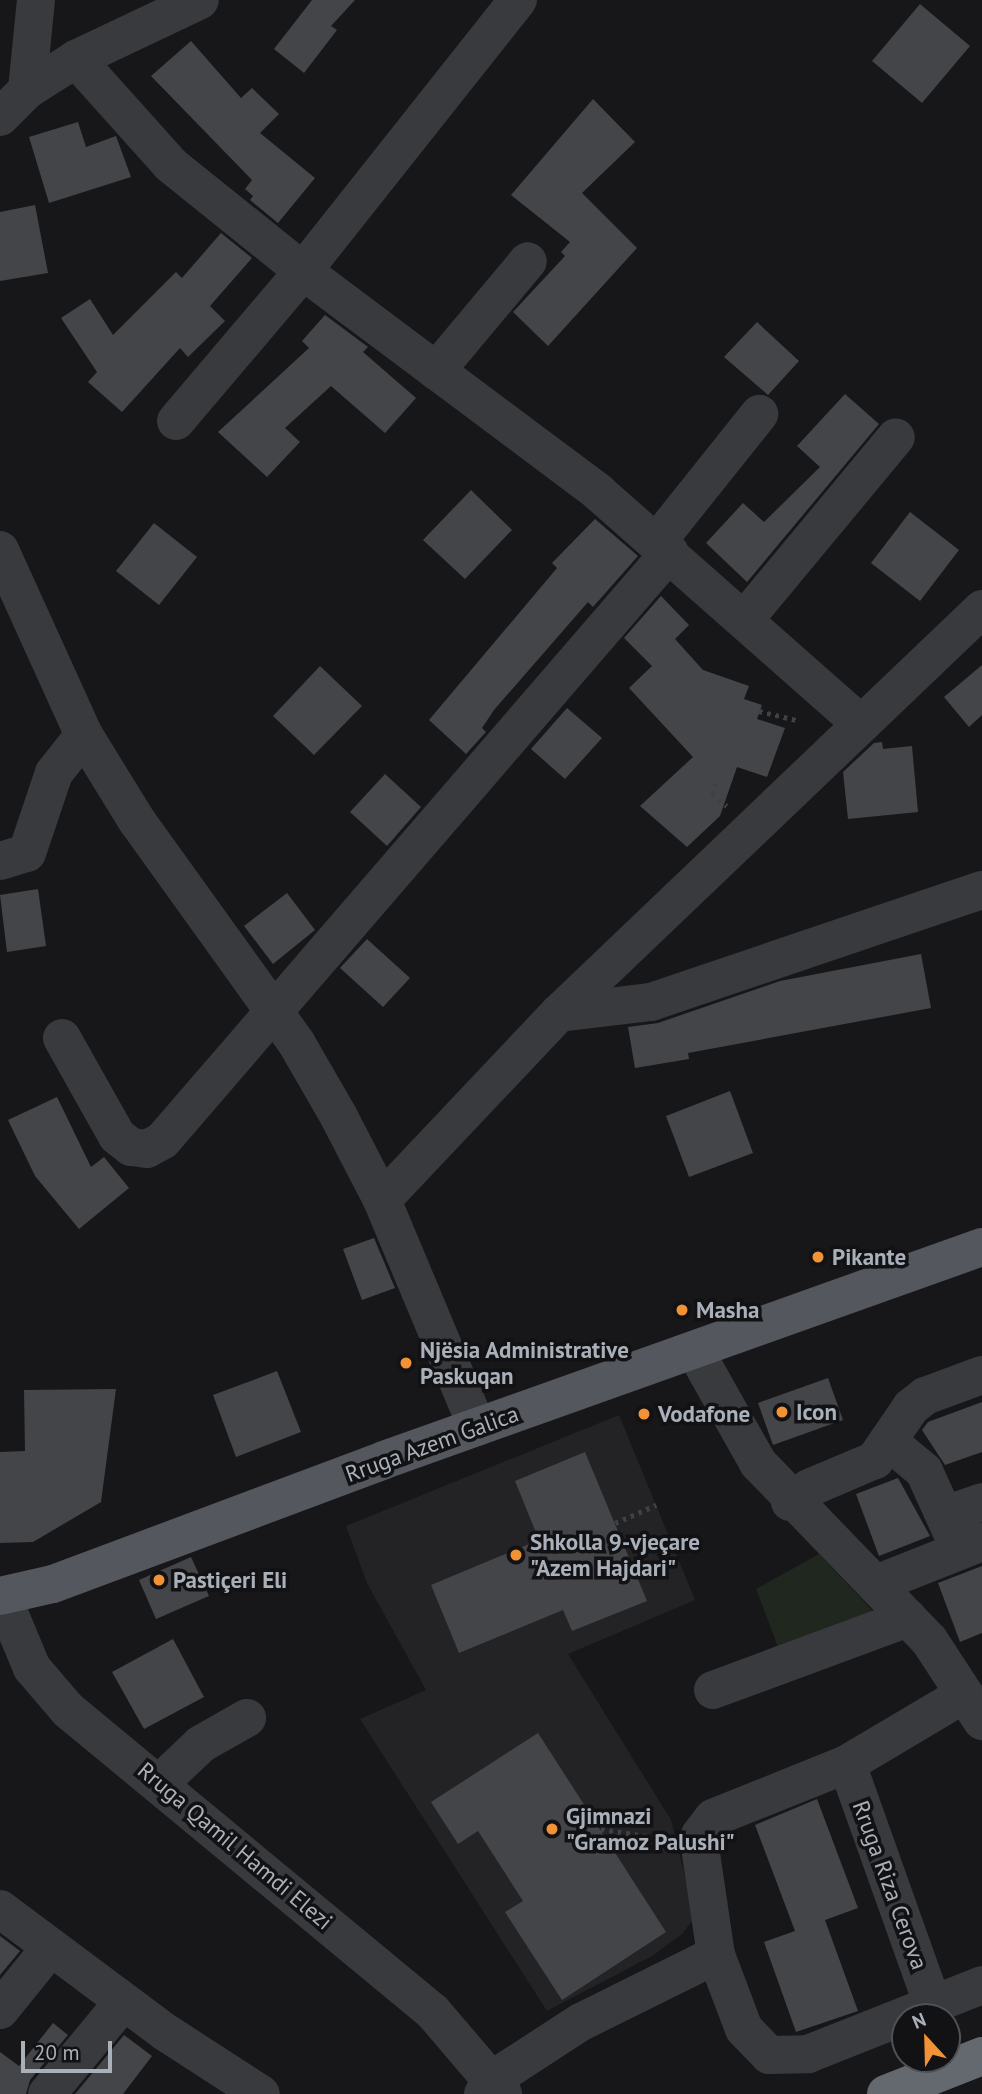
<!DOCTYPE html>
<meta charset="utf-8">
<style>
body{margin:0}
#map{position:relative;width:982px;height:2094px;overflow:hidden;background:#171719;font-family:"PT Sans",sans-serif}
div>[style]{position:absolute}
.built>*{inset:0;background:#232326}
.green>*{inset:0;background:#1f271f}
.building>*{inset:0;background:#434549}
.path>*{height:4.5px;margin-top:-2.25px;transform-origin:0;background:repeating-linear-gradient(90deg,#3e4145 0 3.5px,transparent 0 8.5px)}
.minor>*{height:38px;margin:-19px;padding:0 19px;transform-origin:19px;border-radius:19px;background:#383a3e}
.major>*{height:38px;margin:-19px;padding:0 19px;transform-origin:19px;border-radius:19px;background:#54575d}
.highway>*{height:38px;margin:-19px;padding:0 19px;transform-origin:19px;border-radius:19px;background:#64696f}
.dots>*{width:19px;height:19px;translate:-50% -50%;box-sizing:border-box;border:4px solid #121214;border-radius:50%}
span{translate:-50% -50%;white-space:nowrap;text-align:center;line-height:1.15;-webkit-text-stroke:7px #121214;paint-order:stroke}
.poi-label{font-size:23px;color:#a9b0b9;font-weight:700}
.left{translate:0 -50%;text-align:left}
.street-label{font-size:23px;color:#a9b0b9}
.north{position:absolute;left:891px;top:2003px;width:70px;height:70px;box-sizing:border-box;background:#121214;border:2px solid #4e5156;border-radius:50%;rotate:338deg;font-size:19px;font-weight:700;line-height:28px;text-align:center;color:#a9b0b9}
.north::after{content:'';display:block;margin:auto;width:24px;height:32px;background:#f29236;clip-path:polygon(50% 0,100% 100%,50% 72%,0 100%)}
.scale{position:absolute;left:21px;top:2041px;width:91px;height:32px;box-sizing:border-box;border:4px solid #a9b0b9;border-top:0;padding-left:9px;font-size:21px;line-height:24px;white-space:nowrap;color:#a9b0b9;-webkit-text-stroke:5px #121214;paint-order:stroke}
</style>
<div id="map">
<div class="built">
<div style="clip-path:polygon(619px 1415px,695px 1600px,568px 1654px,671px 1820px,695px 1917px,682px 1934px,652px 1956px,547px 2011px,360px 1719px,426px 1690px,367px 1583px,346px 1526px)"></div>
</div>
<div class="green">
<div style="clip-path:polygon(819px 1554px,872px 1610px,873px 1618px,781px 1655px,756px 1589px)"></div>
</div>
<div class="building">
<div style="clip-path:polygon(312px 0,355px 0,331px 26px,337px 30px,304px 73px,274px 49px)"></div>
<div style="clip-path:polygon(920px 4px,970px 46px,922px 103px,872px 61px)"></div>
<div style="clip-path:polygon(191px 41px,241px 98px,252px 88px,279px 114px,260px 133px,315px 178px,278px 223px,250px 200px,253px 196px,245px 189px,252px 180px,151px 76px)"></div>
<div style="clip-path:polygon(593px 99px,635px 142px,582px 193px,637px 248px,548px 346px,513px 312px,565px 256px,561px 252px,570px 242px,511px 195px)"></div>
<div style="clip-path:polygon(78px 122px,86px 147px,116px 136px,131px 177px,49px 203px,29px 137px)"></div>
<div style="clip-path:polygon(35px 205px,48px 273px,0 281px,0 212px)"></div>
<div style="clip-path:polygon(221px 233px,252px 258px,210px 306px,225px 321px,188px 357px,180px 348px,122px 412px,88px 382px,97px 372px,61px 318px,90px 299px,113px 335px,176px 272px,182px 278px)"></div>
<div style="clip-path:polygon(325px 315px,368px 347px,363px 352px,416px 398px,385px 433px,331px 386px,285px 428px,300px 442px,267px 477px,218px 432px,309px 348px,302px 341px)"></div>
<div style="clip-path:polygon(757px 322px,799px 361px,768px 395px,724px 357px)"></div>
<div style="clip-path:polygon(845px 394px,879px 424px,747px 582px,706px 543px,743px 503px,764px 522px,820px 467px,797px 446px)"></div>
<div style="clip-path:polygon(471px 490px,512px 530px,465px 579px,423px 540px)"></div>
<div style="clip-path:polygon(910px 512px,959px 550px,920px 601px,871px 563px)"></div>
<div style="clip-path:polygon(595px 519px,638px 556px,593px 607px,588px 602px,494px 710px,482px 728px,486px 732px,466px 754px,429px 720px,557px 568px,552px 563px)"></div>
<div style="clip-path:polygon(154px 523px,197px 557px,159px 605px,116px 571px)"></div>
<div style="clip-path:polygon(661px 596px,689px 625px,675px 639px,703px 670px,749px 686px,744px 699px,762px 705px,757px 719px,785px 728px,767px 777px,737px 767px,720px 816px,687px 847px,640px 806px,693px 757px,629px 688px,652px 666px,624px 638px)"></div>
<div style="clip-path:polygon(982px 665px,982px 715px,969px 727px,944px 697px)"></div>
<div style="clip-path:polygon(320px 666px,362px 706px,314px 755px,273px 716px)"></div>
<div style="clip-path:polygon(567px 708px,602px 738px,565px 779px,531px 749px)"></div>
<div style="clip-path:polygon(882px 742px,883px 749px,912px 746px,918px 812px,848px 819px,843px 772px,874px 743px)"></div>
<div style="clip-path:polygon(385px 774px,421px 807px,387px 846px,350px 812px)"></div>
<div style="clip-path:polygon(38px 889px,46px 946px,7px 952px,0 895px)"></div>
<div style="clip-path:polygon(287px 893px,315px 930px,273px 964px,244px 926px)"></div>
<div style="clip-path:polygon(367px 939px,410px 978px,383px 1007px,340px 968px)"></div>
<div style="clip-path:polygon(921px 954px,931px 1008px,688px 1053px,689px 1059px,635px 1068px,628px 1027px,658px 1023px,780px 981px)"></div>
<div style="clip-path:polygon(730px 1091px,753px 1153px,689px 1177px,666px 1116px)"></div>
<div style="clip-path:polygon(57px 1097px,91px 1167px,104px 1157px,129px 1188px,79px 1229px,35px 1176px,8px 1120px)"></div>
<div style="clip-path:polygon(374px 1238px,395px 1288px,362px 1300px,343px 1249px)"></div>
<div style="clip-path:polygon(277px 1371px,301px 1432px,236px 1457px,213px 1395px)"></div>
<div style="clip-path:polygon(828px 1378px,843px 1420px,773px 1445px,758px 1403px)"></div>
<div style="clip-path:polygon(116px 1389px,101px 1502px,33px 1542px,0 1543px,0 1452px,25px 1451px,24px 1390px)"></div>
<div style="clip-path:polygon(982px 1402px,982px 1452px,945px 1465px,922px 1430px,928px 1422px)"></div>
<div style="clip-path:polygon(585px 1452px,647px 1601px,572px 1631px,563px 1610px,459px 1653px,431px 1585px,539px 1540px,515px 1481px)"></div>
<div style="clip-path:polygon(898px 1478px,930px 1536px,879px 1556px,856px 1494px)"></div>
<div style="clip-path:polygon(191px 1557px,209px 1596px,156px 1619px,139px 1580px)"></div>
<div style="clip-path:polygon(982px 1566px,982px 1633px,960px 1642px,938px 1583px)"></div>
<div style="clip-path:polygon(173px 1639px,204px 1697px,144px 1729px,112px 1672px)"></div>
<div style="clip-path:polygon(538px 1733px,666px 1932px,562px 2000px,505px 1912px,523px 1901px,478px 1831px,458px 1844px,431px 1802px)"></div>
<div style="clip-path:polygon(817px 1799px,858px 1908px,825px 1920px,858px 2011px,796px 2032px,764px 1942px,795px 1931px,755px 1825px)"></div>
<div style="clip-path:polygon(0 1936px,20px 1951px,0 1975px)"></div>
<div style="clip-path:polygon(53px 2023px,68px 2035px,30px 2080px,26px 2094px,0 2094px,0 2052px,19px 2066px)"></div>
<div style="clip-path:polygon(124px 2035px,152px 2056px,123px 2094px,75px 2094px)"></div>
</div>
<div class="path">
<div style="left:759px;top:711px;width:42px;rotate:13.7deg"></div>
<div style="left:716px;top:783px;width:12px;rotate:110deg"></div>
<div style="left:712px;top:794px;width:19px;rotate:39deg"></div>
<div style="left:615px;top:1523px;width:45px;rotate:-23.7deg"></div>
<div style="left:601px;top:1829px;width:65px;rotate:8.9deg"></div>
</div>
<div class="minor">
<div style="left:76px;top:59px;width:142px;rotate:48.1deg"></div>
<div style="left:171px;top:165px;width:169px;rotate:38.8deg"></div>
<div style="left:303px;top:271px;width:369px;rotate:36.8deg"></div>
<div style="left:598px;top:492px;width:348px;rotate:41.4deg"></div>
<div style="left:27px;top:90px;width:90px;rotate:-84.3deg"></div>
<div style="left:0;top:117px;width:38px;rotate:-45deg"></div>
<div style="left:27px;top:90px;width:58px;rotate:-32.3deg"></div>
<div style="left:76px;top:59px;width:137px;rotate:-25.4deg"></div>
<div style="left:436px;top:371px;width:143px;rotate:-50.1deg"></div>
<div style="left:176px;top:421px;width:197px;rotate:-49.7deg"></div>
<div style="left:303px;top:271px;width:346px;rotate:-51.6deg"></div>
<div style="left:657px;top:542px;width:164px;rotate:-51.4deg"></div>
<div style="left:0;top:550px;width:203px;rotate:65.6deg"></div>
<div style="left:84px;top:735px;width:101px;rotate:58.4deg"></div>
<div style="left:137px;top:821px;width:274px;rotate:54.3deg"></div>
<div style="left:297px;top:1044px;width:82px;rotate:60deg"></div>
<div style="left:338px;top:1115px;width:96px;rotate:62.6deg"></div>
<div style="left:382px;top:1200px;width:246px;rotate:67.3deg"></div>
<div style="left:745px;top:619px;width:236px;rotate:-50.3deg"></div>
<div style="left:0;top:861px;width:28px;rotate:-17deg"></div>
<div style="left:27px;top:853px;width:84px;rotate:-71.4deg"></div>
<div style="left:54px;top:773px;width:48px;rotate:-51.7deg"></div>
<div style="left:559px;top:1013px;width:93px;rotate:-6.8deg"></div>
<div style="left:651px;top:1002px;width:349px;rotate:-18.7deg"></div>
<div style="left:62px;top:1038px;width:112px;rotate:60.7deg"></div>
<div style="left:117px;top:1136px;width:18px;rotate:38deg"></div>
<div style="left:131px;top:1147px;width:16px;rotate:7deg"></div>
<div style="left:147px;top:1149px;width:18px;rotate:-29deg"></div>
<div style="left:163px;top:1140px;width:776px;rotate:-49.23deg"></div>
<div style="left:382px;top:1200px;width:257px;rotate:-46.6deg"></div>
<div style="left:559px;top:1013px;width:585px;rotate:-43.68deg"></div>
<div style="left:695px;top:1351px;width:129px;rotate:60.6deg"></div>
<div style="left:758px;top:1463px;width:246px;rotate:46deg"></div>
<div style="left:929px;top:1640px;width:97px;rotate:56.8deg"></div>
<div style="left:888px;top:1441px;width:47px;rotate:39.8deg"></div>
<div style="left:924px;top:1471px;width:85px;rotate:65.6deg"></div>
<div style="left:790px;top:1502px;width:24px;rotate:-36deg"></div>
<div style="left:809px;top:1488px;width:72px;rotate:-23deg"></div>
<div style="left:875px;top:1460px;width:64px;rotate:-55.8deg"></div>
<div style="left:911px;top:1407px;width:18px;rotate:-38deg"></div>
<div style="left:925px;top:1396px;width:61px;rotate:-20.2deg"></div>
<div style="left:945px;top:1515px;width:39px;rotate:-19deg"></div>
<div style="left:876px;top:1584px;width:114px;rotate:-21.6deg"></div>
<div style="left:2px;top:1596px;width:78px;rotate:67.4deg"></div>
<div style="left:32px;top:1668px;width:55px;rotate:49.4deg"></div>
<div style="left:68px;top:1710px;width:474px;rotate:39.6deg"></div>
<div style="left:433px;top:2012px;width:108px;rotate:49.5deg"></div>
<div style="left:713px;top:1690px;width:208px;rotate:-20.3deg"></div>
<div style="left:963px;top:1695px;width:135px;rotate:149.3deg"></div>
<div style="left:847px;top:1764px;width:144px;rotate:158.1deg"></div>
<div style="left:713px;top:1818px;width:21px;rotate:127deg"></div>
<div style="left:700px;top:1835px;width:12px;rotate:90deg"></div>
<div style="left:700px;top:1847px;width:109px;rotate:81.6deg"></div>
<div style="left:716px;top:1955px;width:79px;rotate:69.3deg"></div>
<div style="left:744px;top:2029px;width:36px;rotate:46deg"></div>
<div style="left:769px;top:2055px;width:39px;rotate:-1deg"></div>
<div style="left:808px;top:2054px;width:187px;rotate:-21.6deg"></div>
<div style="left:847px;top:1764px;width:256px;rotate:70.4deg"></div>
<div style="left:161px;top:1782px;width:55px;rotate:-43.5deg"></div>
<div style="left:201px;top:1744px;width:53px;rotate:-29.5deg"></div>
<div style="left:0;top:1909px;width:206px;rotate:36.7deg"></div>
<div style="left:165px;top:2032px;width:114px;rotate:32.9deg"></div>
<div style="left:0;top:2010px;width:81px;rotate:-51deg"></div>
<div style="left:47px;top:2094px;width:119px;rotate:-50.4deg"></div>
<div style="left:483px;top:2094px;width:15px;rotate:-62deg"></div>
<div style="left:490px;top:2081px;width:108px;rotate:-33deg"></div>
<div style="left:581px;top:2022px;width:151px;rotate:-26.4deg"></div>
</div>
<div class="major">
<div style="left:0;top:1596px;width:54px;rotate:-12.8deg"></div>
<div style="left:53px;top:1584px;width:353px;rotate:-20.5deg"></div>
<div style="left:384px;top:1460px;width:635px;rotate:-19.61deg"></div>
</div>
<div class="highway">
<div style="left:886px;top:2094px;width:103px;rotate:-21.6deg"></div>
</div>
<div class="dots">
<div style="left:818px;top:1257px;background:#f29236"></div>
<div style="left:682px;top:1310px;background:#f29236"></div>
<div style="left:406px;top:1363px;background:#f29236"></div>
<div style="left:782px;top:1412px;background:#f29236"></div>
<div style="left:644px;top:1414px;background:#f29236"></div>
<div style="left:516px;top:1555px;background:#f29236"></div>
<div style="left:159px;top:1580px;background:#f29236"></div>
<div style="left:552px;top:1829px;background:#f29236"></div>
</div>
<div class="poi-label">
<span class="left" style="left:832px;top:1257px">Pikante</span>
<span class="left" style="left:696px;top:1310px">Masha</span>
<span class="left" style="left:420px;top:1363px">Njësia Administrative<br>Paskuqan</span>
<span class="left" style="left:796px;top:1412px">Icon</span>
<span class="left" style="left:658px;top:1414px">Vodafone</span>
<span class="left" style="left:530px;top:1555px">Shkolla 9-vjeçare<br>"Azem Hajdari"</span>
<span class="left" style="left:173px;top:1580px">Pastiçeri Eli</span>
<span class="left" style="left:566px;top:1829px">Gjimnazi<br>"Gramoz Palushi"</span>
</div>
<div class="street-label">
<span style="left:432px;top:1444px;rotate:-20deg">Rruga Azem Galica</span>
<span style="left:235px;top:1846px;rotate:40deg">Rruga Qamil Hamdi Elezi</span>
<span style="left:890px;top:1885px;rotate:70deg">Rruga Riza Cerova</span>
</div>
<div class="north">N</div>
<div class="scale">20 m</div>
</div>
